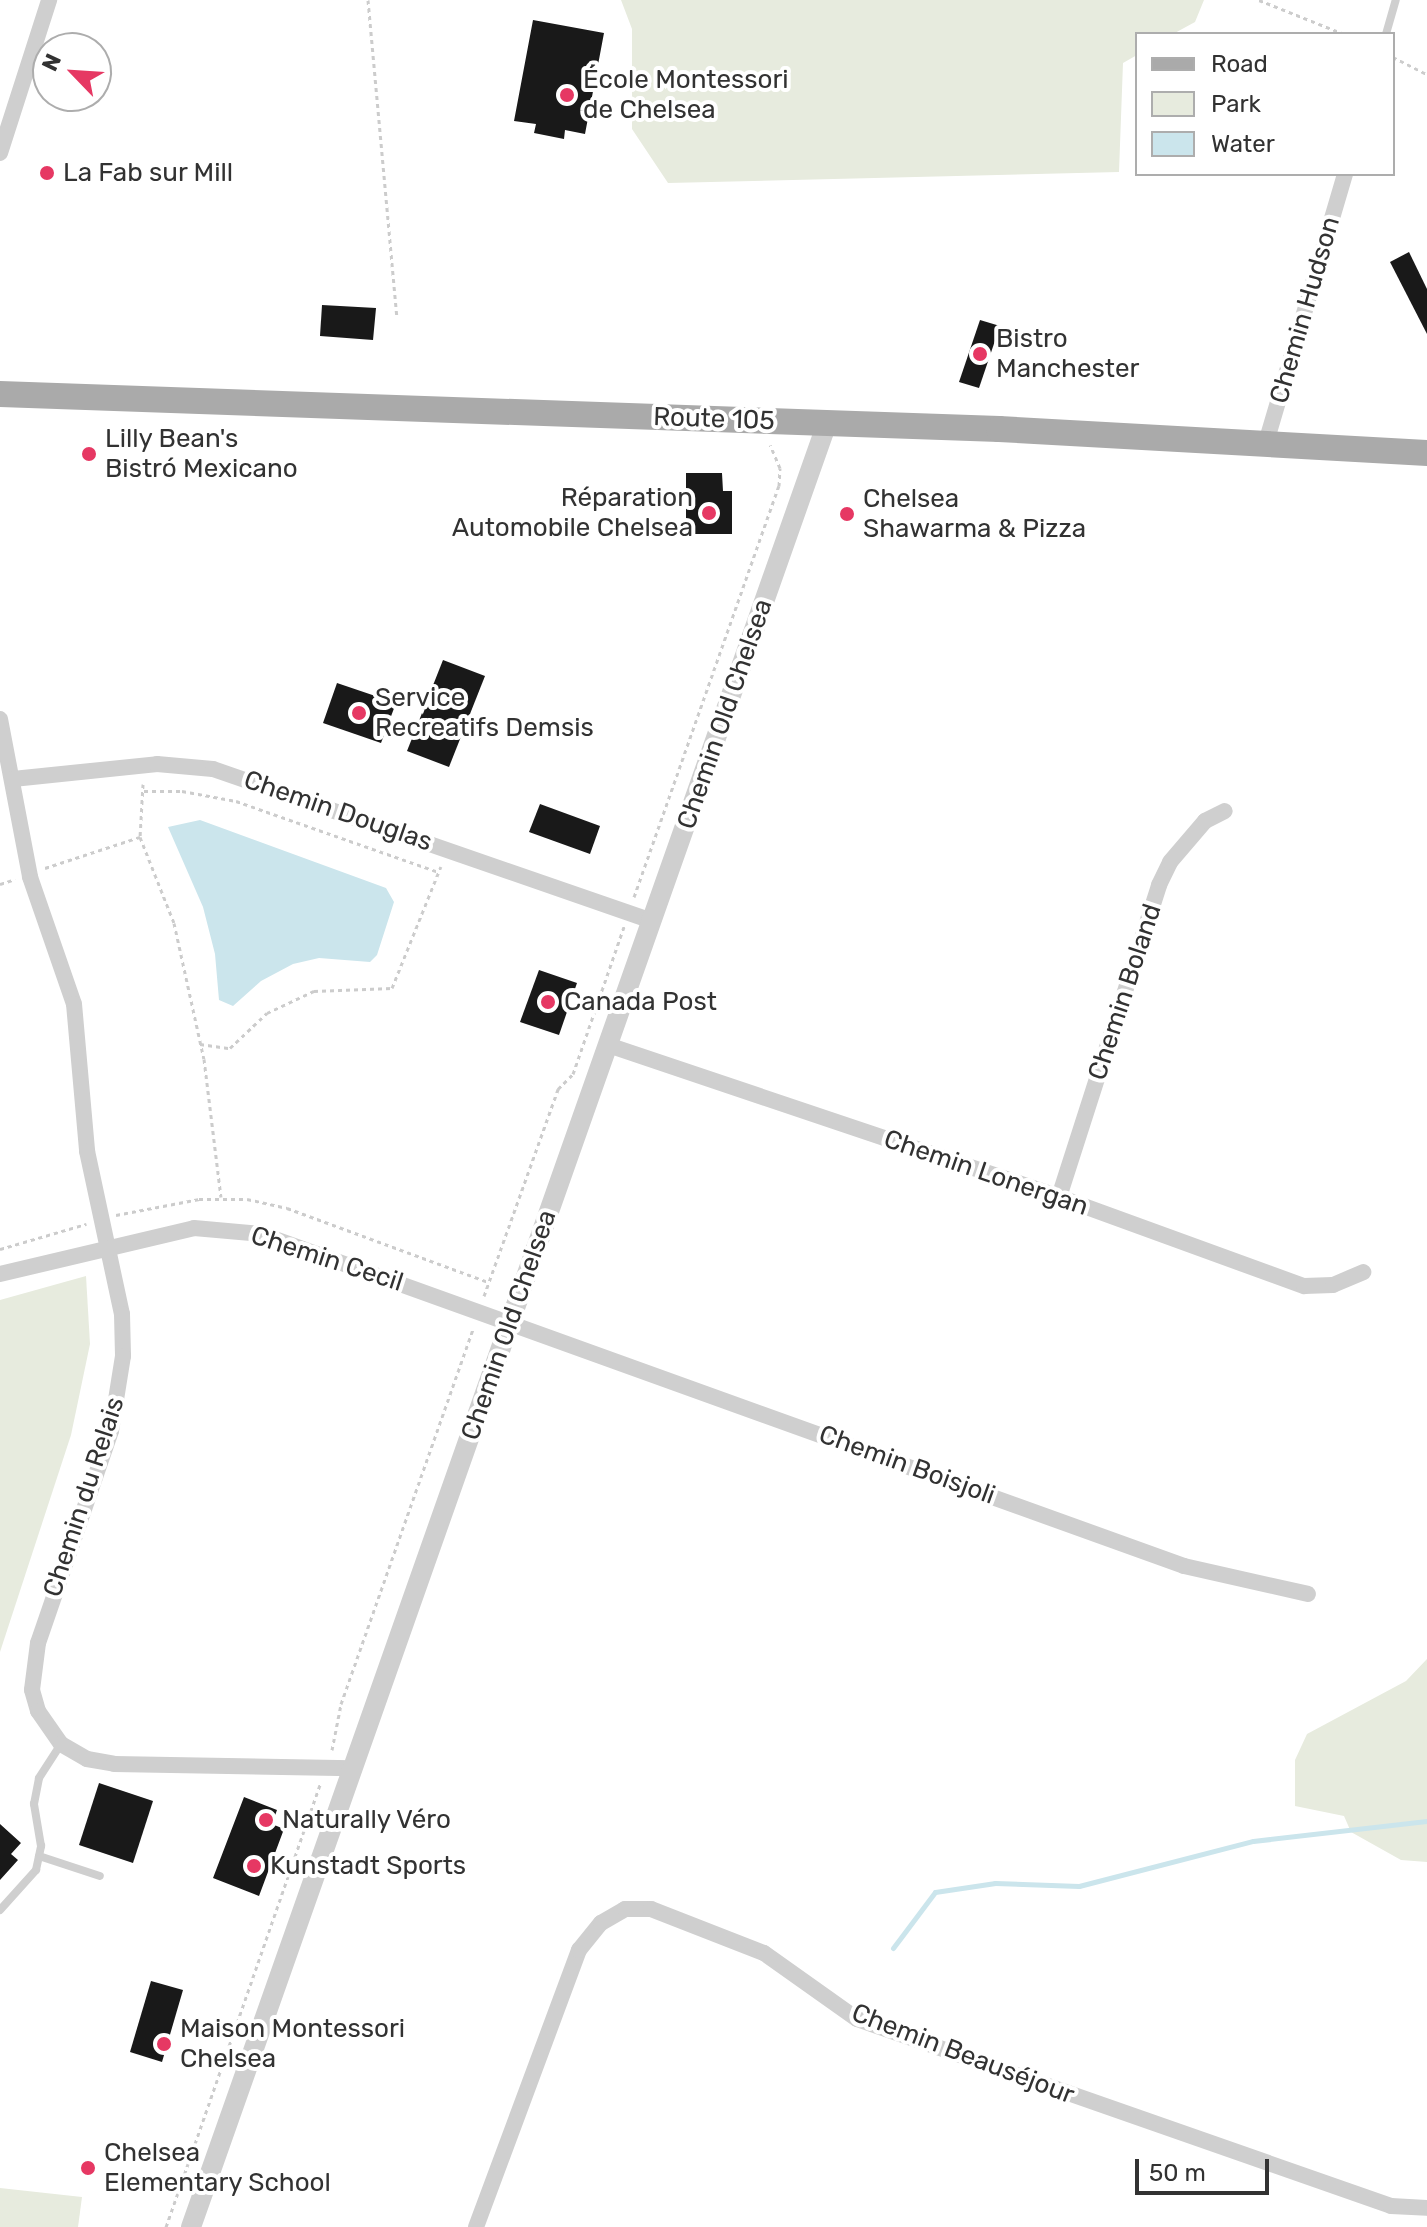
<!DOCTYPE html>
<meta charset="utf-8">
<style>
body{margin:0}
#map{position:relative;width:1427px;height:2227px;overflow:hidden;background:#fff;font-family:Rubik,sans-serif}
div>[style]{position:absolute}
.green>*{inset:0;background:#e7ebde}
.water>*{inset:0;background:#cbe5ec}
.stream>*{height:5px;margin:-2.5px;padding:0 2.5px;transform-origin:2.5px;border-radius:2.5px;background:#cbe5ec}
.building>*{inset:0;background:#191919}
.path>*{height:3px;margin-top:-1.5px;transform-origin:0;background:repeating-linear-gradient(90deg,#ccc 0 4px,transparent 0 8px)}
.service>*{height:8px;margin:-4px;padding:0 4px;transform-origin:4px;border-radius:4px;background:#cfcfcf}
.minor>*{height:16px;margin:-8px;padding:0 8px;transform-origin:8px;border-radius:8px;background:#cfcfcf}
.tertiary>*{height:20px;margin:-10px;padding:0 10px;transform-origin:10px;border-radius:10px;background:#cfcfcf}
.primary>*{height:26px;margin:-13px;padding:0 13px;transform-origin:13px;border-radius:13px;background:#aaa}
.dots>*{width:22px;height:22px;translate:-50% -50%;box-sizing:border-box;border:4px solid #fff;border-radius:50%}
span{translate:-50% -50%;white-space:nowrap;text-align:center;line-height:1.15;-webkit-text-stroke:8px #fff;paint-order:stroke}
.poi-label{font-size:26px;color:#323232}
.left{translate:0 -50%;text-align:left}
.right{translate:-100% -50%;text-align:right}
.street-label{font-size:26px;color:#323232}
.legend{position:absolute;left:1135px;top:32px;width:260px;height:144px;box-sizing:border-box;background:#fff;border:2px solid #adadad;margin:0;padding:10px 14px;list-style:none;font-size:24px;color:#323232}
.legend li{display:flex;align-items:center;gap:16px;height:40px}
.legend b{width:40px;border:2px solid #adadad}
.north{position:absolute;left:32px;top:32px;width:80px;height:80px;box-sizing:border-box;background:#fff;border:2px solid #adadad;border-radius:50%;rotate:295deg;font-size:22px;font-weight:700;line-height:32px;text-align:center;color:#323232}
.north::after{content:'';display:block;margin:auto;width:28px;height:36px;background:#e63863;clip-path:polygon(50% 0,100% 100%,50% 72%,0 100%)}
.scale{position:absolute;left:1135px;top:2159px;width:134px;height:36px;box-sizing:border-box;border:4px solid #323232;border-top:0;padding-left:10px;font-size:24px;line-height:28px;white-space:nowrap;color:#323232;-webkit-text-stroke:6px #fff;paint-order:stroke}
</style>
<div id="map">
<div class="green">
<div style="clip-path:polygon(621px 0,1204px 0,1195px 22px,1173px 34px,1137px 34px,1137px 55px,1123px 63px,1119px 172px,668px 183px,632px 129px,632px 29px)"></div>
<div style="clip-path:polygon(86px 1276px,90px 1344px,71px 1435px,0 1652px,0 1300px)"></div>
<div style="clip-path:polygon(1427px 1659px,1427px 1862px,1401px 1860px,1351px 1832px,1344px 1816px,1295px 1806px,1295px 1760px,1307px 1734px,1406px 1681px)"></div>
<div style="clip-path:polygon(0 2188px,82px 2197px,78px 2227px,0 2227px)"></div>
</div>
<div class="water">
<div style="clip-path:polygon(200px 820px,386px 888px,394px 902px,377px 955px,370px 962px,319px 958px,293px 964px,261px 981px,233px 1006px,219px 1000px,215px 954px,203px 907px,168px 827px)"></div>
</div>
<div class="stream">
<div style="left:893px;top:1948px;width:70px;rotate:-53.1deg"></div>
<div style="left:935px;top:1892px;width:61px;rotate:-8.5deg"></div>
<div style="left:995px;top:1883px;width:84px;rotate:2deg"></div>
<div style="left:1079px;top:1886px;width:180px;rotate:-14.5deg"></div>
<div style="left:1253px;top:1841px;width:175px;rotate:-6.6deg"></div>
</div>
<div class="building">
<div style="clip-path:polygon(533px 20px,604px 33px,585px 134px,565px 130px,564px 139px,534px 133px,536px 124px,514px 121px)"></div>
<div style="clip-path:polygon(1409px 252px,1427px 289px,1427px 334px,1390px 262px)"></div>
<div style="clip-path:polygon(322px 305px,376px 308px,373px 340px,320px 336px)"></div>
<div style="clip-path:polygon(980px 320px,1000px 326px,979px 388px,959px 382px)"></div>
<div style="clip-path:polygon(686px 473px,722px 473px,723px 491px,732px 491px,732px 534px,686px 534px)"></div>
<div style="clip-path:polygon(443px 660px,485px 676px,449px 767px,407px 751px)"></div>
<div style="clip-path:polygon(337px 683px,396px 703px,381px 743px,323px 723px)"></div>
<div style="clip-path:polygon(540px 804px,600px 826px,590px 854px,529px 832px)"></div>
<div style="clip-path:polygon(539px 970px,577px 983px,559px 1035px,520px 1022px)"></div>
<div style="clip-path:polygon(99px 1783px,153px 1801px,133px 1863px,79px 1845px)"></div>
<div style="clip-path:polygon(244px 1797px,277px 1810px,272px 1824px,284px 1829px,259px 1896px,213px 1878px)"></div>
<div style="clip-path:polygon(0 1824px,21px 1843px,11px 1854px,18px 1860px,0 1880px)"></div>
<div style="clip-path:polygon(151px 1981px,183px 1990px,162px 2062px,130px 2052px)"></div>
</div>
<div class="path">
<div style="left:368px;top:0;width:318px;rotate:84.8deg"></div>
<div style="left:1259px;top:0;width:92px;rotate:21.8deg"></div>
<div style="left:1393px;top:57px;width:38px;rotate:27deg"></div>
<div style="left:143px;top:784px;width:53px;rotate:93.2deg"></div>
<div style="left:140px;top:837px;width:92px;rotate:68.4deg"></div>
<div style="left:174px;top:923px;width:139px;rotate:77.6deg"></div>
<div style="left:204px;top:1059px;width:139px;rotate:83deg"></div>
<div style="left:144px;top:791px;width:38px"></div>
<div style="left:182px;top:791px;width:55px;rotate:10.5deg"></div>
<div style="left:236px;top:801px;width:215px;rotate:19.3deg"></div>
<div style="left:45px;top:868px;width:100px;rotate:-18.1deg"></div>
<div style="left:0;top:884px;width:16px;rotate:-18deg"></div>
<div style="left:634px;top:897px;width:436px;rotate:-70.6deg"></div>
<div style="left:779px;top:486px;width:18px;rotate:-87deg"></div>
<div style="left:780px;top:468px;width:25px;rotate:-113deg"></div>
<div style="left:200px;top:1044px;width:30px;rotate:8deg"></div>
<div style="left:230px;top:1048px;width:51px;rotate:-43.4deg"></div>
<div style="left:267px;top:1013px;width:52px;rotate:-25.1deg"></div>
<div style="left:314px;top:991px;width:78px;rotate:-2.2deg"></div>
<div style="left:392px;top:988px;width:131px;rotate:-68.1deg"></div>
<div style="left:116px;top:1215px;width:85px;rotate:-10.9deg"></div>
<div style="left:199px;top:1199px;width:48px"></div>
<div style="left:247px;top:1199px;width:41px;rotate:12.7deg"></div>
<div style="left:287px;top:1208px;width:214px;rotate:20.2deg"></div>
<div style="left:0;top:1249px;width:90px;rotate:-16.2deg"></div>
<div style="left:484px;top:1296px;width:220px;rotate:-70.3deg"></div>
<div style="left:558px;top:1089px;width:21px;rotate:-45deg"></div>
<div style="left:573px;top:1074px;width:156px;rotate:-70.9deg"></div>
<div style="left:332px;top:1750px;width:47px;rotate:-78.9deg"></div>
<div style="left:341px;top:1704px;width:397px;rotate:-70.6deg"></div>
<div style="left:166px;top:2227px;width:469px;rotate:-70.8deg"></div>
</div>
<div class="service">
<div style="left:1386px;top:34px;width:35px;rotate:-74deg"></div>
<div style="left:39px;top:1856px;width:64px;rotate:18.2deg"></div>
<div style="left:0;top:1910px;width:54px;rotate:-48deg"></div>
<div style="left:36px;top:1870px;width:25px;rotate:-78deg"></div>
<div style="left:41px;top:1846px;width:43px;rotate:-99.5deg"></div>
<div style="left:34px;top:1804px;width:26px;rotate:-79deg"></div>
<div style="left:39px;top:1778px;width:40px;rotate:-57.1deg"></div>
</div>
<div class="minor">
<div style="left:0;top:153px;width:161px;rotate:-72.2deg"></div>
<div style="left:1265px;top:446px;width:284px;rotate:-73.6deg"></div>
<div style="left:0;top:719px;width:161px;rotate:79.2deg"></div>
<div style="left:30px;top:877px;width:134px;rotate:70.9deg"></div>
<div style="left:74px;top:1004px;width:148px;rotate:84.9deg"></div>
<div style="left:87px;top:1151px;width:167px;rotate:77.9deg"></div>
<div style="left:122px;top:1314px;width:42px;rotate:88.6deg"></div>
<div style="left:123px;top:1356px;width:76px;rotate:99.1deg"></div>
<div style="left:111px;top:1431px;width:224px;rotate:109deg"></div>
<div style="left:38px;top:1643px;width:47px;rotate:97.3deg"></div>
<div style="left:32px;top:1690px;width:22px;rotate:74deg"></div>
<div style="left:38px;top:1711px;width:40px;rotate:55.1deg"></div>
<div style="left:61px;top:1744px;width:30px;rotate:30deg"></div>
<div style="left:87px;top:1759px;width:27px;rotate:10deg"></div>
<div style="left:114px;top:1764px;width:238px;rotate:1deg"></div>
<div style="left:13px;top:779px;width:145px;rotate:-5.9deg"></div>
<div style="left:157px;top:764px;width:56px;rotate:5.1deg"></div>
<div style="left:213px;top:769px;width:465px;rotate:19.1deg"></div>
<div style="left:608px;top:1045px;width:476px;rotate:18.6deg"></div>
<div style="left:1059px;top:1197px;width:261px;rotate:20deg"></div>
<div style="left:1304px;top:1286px;width:29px;rotate:-2deg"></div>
<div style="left:1333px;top:1285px;width:33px;rotate:-23deg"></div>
<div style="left:1059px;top:1197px;width:328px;rotate:-72.2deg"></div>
<div style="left:1159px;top:885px;width:25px;rotate:-64deg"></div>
<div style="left:1170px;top:862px;width:54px;rotate:-49.5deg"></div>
<div style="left:1205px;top:821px;width:22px;rotate:-27deg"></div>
<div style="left:0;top:1274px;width:199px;rotate:-13.3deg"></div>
<div style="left:194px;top:1228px;width:67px;rotate:5.1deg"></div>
<div style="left:261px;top:1234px;width:981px;rotate:19.78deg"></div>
<div style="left:1184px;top:1566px;width:127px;rotate:12.7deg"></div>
<div style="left:476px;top:2227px;width:296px;rotate:-69.6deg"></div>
<div style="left:579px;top:1950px;width:35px;rotate:-51deg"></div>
<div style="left:601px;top:1923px;width:28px;rotate:-30deg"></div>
<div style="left:625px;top:1909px;width:26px"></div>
<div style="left:651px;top:1909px;width:121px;rotate:21.3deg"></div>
<div style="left:764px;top:1953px;width:114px;rotate:35.4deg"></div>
<div style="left:857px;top:2019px;width:566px;rotate:19.3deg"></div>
<div style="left:1391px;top:2206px;width:36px;rotate:3deg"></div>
</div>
<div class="tertiary">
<div style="left:191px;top:2227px;width:1913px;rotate:-70.58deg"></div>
</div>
<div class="primary">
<div style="left:0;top:394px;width:1000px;rotate:2.01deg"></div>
<div style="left:999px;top:429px;width:429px;rotate:3.2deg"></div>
</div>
<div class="dots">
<div style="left:567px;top:95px;background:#e63863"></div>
<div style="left:47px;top:173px;background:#e63863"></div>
<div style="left:980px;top:354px;background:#e63863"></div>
<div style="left:89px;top:454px;background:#e63863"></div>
<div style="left:709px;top:513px;background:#e63863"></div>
<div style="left:847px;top:514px;background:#e63863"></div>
<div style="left:359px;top:713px;background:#e63863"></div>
<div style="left:548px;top:1002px;background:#e63863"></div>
<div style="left:266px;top:1820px;background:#e63863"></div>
<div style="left:254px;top:1866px;background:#e63863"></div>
<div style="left:164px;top:2044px;background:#e63863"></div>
<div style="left:88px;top:2168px;background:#e63863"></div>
</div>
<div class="poi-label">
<span class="left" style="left:583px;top:95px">École Montessori<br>de Chelsea</span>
<span class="left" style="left:63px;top:173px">La Fab sur Mill</span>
<span class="left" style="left:996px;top:354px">Bistro<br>Manchester</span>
<span class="left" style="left:105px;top:454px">Lilly Bean's<br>Bistró Mexicano</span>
<span class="right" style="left:693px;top:513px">Réparation<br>Automobile Chelsea</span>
<span class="left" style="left:863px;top:514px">Chelsea<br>Shawarma &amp; Pizza</span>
<span class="left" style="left:375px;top:713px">Service<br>Recreatifs Demsis</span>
<span class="left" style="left:564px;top:1002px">Canada Post</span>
<span class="left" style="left:282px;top:1820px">Naturally Véro</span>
<span class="left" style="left:270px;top:1866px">Kunstadt Sports</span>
<span class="left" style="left:180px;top:2044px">Maison Montessori<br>Chelsea</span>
<span class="left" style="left:104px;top:2168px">Chelsea<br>Elementary School</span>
</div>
<div class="street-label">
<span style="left:1305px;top:310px;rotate:-74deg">Chemin Hudson</span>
<span style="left:714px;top:419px;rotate:2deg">Route 105</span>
<span style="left:725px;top:714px;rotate:-71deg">Chemin Old Chelsea</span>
<span style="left:338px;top:811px;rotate:19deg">Chemin Douglas</span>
<span style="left:1125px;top:992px;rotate:-72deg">Chemin Boland</span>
<span style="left:986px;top:1173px;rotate:19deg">Chemin Lonergan</span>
<span style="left:327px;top:1259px;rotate:18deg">Chemin Cecil</span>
<span style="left:509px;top:1325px;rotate:-71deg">Chemin Old Chelsea</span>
<span style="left:907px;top:1465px;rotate:20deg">Chemin Boisjoli</span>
<span style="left:84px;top:1497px;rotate:-72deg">Chemin du Relais</span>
<span style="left:963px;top:2054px;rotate:21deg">Chemin Beauséjour</span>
</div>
<ul class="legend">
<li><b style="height:10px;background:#aaa"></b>Road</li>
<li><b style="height:22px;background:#e7ebde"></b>Park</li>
<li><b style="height:22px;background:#cbe5ec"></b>Water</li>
</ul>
<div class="north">N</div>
<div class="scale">50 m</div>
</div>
